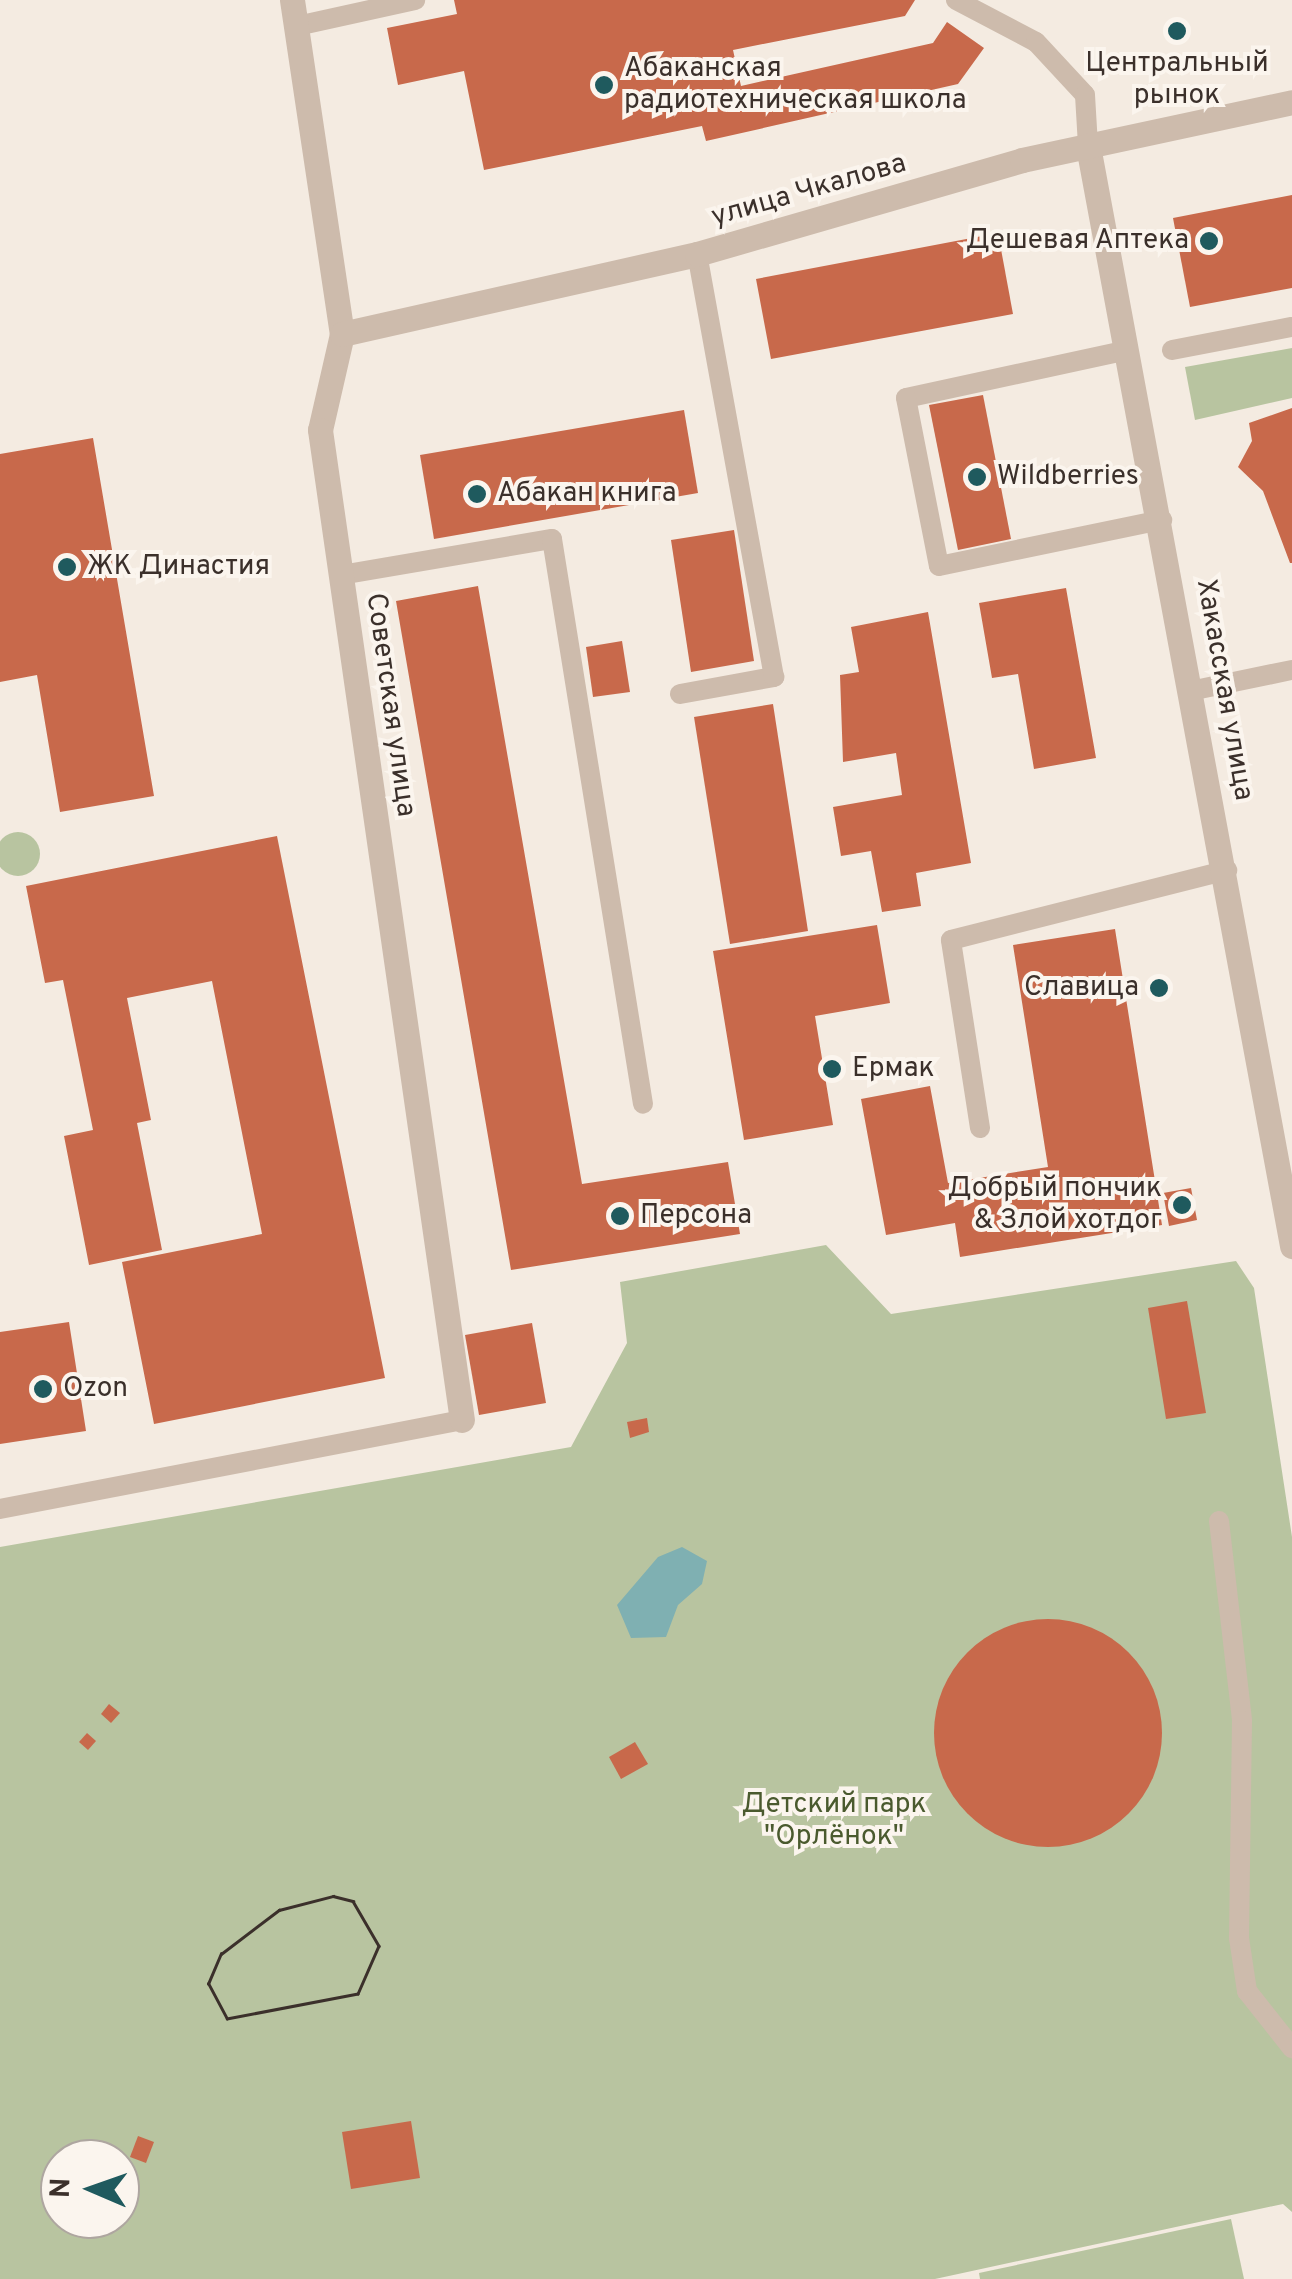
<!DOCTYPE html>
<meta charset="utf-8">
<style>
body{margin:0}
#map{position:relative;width:1292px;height:2279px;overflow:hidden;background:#f4ebe1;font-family:Overpass,sans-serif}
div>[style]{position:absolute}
.green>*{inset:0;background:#b8c4a0}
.round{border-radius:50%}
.water>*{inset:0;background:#7fb0b2}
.building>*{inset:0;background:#c8694b}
.lane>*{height:20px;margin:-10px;padding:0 10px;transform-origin:10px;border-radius:10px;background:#cdbbac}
.street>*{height:25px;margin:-12.5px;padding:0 12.5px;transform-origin:12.5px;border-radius:12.5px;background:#cdbbac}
.tram>*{height:2.5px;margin:-1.25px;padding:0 1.25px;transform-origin:1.25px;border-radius:1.25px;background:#3b302b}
.dots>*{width:28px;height:28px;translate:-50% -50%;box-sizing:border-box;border:5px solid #fbf5ee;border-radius:50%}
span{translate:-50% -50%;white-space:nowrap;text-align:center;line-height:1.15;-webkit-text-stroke:8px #fbf5ee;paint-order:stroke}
.poi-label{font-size:28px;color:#3b302b}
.left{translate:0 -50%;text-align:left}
.right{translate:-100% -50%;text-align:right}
.street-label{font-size:28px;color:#3b302b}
.park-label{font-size:28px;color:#4a5a2e}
.north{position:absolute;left:40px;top:2139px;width:100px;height:100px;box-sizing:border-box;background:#fbf5ee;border:2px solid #aea6a0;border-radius:50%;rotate:272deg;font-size:28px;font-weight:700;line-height:40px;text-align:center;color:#3b302b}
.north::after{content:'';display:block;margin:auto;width:35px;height:45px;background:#1f5a5e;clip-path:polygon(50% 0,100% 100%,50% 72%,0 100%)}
</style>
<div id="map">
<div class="green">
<div style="clip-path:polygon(1292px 348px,1292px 398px,1195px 420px,1185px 367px)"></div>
<div class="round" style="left:-4px;top:832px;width:44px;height:44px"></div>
<div style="clip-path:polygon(evenodd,826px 1245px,891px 1314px,1236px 1261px,1254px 1288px,1292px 1537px,1292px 2212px,1283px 2204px,935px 2279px,0 2279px,0 1547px,571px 1447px,627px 1343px,620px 1282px,826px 1245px,60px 2159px,120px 2159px,120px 2219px,60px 2219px,60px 2159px)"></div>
<div style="clip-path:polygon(1231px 2219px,1244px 2279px,980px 2279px,979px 2273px)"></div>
</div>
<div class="water">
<div style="clip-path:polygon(682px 1547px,707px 1561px,702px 1584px,678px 1605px,666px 1637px,631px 1638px,617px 1605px,658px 1557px)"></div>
</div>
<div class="building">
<div style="clip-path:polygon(454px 0,915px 0,905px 16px,733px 50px,741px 86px,933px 43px,947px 22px,984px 48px,958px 84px,706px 141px,702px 126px,484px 170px,464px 71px,398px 85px,387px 28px,457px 14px)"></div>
<div style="clip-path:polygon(1292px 195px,1292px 288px,1190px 307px,1173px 218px)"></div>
<div style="clip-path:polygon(998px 233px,1013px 314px,771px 359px,756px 279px)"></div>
<div style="clip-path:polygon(983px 395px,1011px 539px,958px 550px,929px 405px)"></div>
<div style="clip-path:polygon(1292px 408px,1292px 563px,1290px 563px,1263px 491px,1238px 467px,1252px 441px,1249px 423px)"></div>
<div style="clip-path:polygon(684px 410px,698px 493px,434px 539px,420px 455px)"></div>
<div style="clip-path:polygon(93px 438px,154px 796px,60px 812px,37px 675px,0 682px,0 454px)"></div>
<div style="clip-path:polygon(734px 530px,754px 661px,691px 672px,671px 540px)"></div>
<div style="clip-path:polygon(478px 586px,582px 1184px,728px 1162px,740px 1234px,511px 1270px,396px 601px)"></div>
<div style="clip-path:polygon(1066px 588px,1096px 758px,1034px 769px,1018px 674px,992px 678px,979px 603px)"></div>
<div style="clip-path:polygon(928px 612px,971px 863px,916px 873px,921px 906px,882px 912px,871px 851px,841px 856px,833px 807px,902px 795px,896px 753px,843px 762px,840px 675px,859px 672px,851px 627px)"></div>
<div style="clip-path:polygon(622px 641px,630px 692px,593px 697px,586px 647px)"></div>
<div style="clip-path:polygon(773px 704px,808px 931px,730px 944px,694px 717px)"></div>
<div style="clip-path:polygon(277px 836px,385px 1378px,154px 1424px,122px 1262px,262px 1234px,212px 981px,127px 998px,151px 1120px,137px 1123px,162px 1250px,89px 1265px,64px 1136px,93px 1130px,63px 980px,45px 983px,26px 886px)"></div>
<div style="clip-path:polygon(877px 925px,890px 1003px,815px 1016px,833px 1125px,744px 1140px,713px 951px)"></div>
<div style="clip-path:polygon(1115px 929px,1162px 1225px,960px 1257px,955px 1223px,886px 1235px,861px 1099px,930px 1086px,948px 1183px,1048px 1167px,1013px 945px)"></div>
<div style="clip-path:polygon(1191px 1188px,1197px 1220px,1169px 1226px,1163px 1193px)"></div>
<div style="clip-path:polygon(1187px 1301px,1206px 1413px,1166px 1419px,1148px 1308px)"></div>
<div style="clip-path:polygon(69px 1322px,86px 1431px,0 1444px,0 1332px)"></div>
<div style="clip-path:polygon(532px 1323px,546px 1403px,479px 1415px,465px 1335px)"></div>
<div style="clip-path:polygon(647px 1418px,649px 1432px,630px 1438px,627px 1422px)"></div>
<div class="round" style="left:934px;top:1619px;width:228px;height:228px"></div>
<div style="clip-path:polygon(109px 1704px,120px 1713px,111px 1723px,101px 1714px)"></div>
<div style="clip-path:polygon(87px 1733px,96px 1741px,88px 1750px,79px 1742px)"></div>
<div style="clip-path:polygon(635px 1742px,648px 1764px,621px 1779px,609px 1757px)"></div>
<div style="clip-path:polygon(411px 2121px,420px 2178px,351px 2189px,342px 2132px)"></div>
<div style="clip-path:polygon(138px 2136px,154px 2142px,146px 2163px,130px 2157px)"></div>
</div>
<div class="lane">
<div style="left:956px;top:0;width:90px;rotate:27.7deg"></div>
<div style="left:1036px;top:42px;width:72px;rotate:47.2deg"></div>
<div style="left:1085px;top:95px;width:51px;rotate:86.6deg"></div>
<div style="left:297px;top:26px;width:121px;rotate:-12.4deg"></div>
<div style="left:1128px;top:350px;width:227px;rotate:167.8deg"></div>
<div style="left:906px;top:398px;width:171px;rotate:78.9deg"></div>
<div style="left:939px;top:566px;width:228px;rotate:-11.7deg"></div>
<div style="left:1172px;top:350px;width:122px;rotate:-10.9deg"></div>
<div style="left:341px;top:575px;width:214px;rotate:-9.7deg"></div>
<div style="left:552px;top:539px;width:572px;rotate:80.85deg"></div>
<div style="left:1195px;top:690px;width:99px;rotate:-11.7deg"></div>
<div style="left:680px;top:694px;width:96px;rotate:-10.3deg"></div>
<div style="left:774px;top:677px;width:430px;rotate:-100.3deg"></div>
<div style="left:980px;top:1128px;width:190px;rotate:-98.8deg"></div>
<div style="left:951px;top:940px;width:285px;rotate:-14.2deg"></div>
<div style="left:0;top:1509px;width:470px;rotate:-10.9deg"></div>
<div style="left:1219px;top:1521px;width:201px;rotate:83.4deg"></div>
<div style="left:1242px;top:1721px;width:217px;rotate:90.8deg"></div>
<div style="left:1239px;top:1938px;width:54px;rotate:81.4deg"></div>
<div style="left:1247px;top:1991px;width:73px;rotate:51.7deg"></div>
</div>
<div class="street">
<div style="left:292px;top:0;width:338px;rotate:81.5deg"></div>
<div style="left:342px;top:334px;width:98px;rotate:102.9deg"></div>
<div style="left:320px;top:430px;width:1000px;rotate:81.84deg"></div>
<div style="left:1088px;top:146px;width:1119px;rotate:79.49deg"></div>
<div style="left:342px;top:334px;width:364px;rotate:-12.7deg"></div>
<div style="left:697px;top:254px;width:338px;rotate:-16.1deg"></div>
<div style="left:1022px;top:160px;width:276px;rotate:-12.1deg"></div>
</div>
<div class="tram">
<div style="left:333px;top:1896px;width:21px;rotate:14deg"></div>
<div style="left:353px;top:1901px;width:52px;rotate:60deg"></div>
<div style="left:379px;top:1946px;width:52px;rotate:113.6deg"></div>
<div style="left:358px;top:1994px;width:133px;rotate:169.2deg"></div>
<div style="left:227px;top:2019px;width:40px;rotate:-118deg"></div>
<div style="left:208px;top:1984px;width:33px;rotate:-67deg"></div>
<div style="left:221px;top:1954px;width:73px;rotate:-37.2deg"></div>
<div style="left:279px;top:1910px;width:56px;rotate:-14.5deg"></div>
</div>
<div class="dots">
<div style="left:1177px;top:31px;background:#1f5a5e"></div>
<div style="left:604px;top:85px;background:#1f5a5e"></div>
<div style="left:1209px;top:241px;background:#1f5a5e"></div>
<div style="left:977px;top:477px;background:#1f5a5e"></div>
<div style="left:477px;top:494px;background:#1f5a5e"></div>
<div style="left:67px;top:567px;background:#1f5a5e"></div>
<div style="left:1159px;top:988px;background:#1f5a5e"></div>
<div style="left:832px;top:1069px;background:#1f5a5e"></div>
<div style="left:1182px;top:1205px;background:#1f5a5e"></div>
<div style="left:620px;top:1216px;background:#1f5a5e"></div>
<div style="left:43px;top:1389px;background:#1f5a5e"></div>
</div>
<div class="poi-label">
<span style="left:1177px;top:80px">Центральный<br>рынок</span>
<span class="left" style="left:624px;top:85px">Абаканская<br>радиотехническая школа</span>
<span class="right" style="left:1189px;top:241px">Дешевая Аптека</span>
<span class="left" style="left:997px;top:477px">Wildberries</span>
<span class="left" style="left:497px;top:494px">Абакан книга</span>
<span class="left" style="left:87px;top:567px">ЖК Династия</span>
<span class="right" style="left:1139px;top:988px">Славица</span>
<span class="left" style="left:852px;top:1069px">Ермак</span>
<span class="right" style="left:1162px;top:1205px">Добрый пончик<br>&amp; Злой хотдог</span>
<span class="left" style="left:640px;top:1216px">Персона</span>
<span class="left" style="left:63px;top:1389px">Ozon</span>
</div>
<div class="street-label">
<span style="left:809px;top:191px;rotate:-16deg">улица Чкалова</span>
<span style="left:1224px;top:690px;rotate:80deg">Хакасская улица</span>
<span style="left:390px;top:705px;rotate:82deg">Советская улица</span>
</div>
<div class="park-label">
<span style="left:834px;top:1821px">Детский парк<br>"Орлёнок"</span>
</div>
<div class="north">N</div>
</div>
